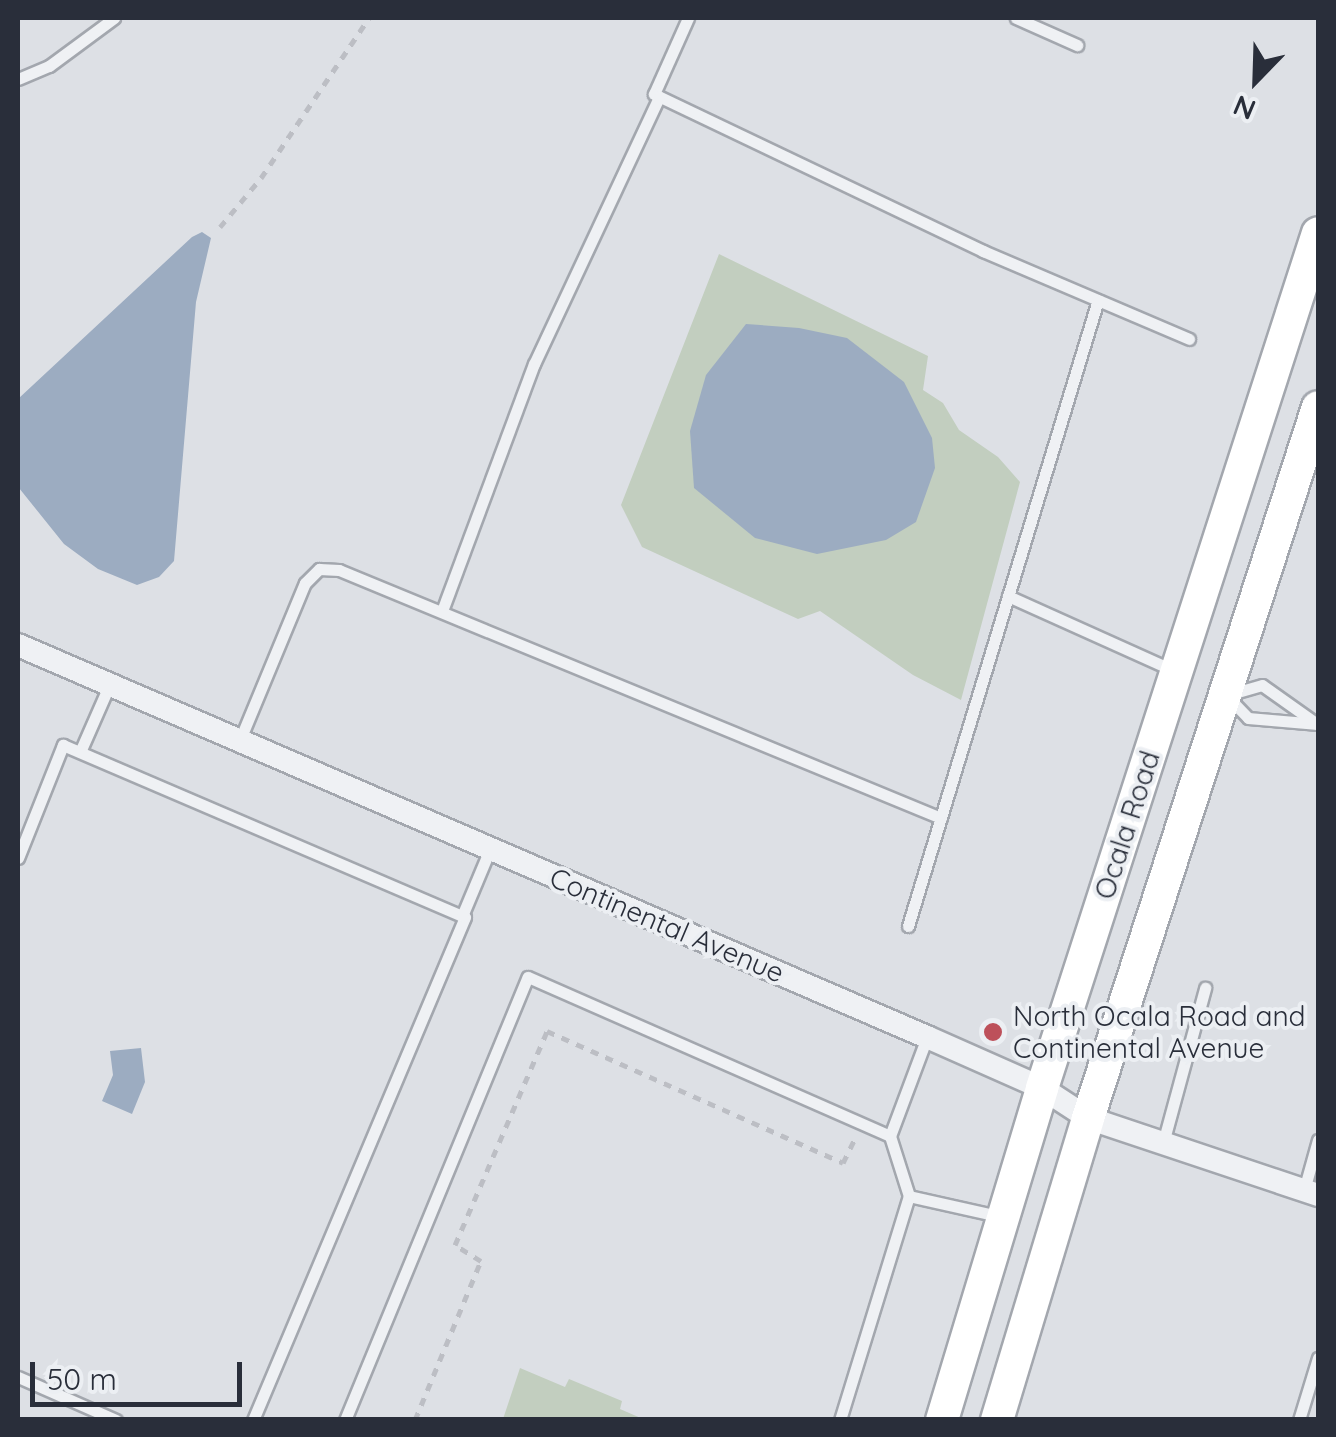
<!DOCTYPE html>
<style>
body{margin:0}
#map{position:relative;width:1336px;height:1437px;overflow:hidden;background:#dde0e5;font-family:Quicksand,sans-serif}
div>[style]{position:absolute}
.green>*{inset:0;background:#c2cebf}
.water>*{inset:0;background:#9cacc1}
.path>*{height:5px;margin-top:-2.5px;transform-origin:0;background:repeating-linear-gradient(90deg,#bcbec4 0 8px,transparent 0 16px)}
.roads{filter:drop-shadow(2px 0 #a3a7ae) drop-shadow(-2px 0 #a3a7ae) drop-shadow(0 2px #a3a7ae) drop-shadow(0 -2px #a3a7ae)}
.service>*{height:11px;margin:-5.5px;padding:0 5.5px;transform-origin:5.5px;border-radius:5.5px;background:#eff1f4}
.minor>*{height:22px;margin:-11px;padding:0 11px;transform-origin:11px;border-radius:11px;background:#eff1f4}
.secondary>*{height:32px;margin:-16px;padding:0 16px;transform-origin:16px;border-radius:16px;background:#fff}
.dots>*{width:28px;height:28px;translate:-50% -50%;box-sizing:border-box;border:5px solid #eceff3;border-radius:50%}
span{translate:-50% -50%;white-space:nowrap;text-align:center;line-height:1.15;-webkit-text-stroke:8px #eceff3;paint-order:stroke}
.street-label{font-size:28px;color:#292e3a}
.poi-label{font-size:28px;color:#292e3a}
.left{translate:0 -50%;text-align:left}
.frame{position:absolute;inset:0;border:20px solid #292e3a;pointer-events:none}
.north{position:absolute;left:1206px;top:30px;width:100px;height:100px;-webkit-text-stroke:8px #eceff3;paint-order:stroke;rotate:203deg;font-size:28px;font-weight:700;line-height:40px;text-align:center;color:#292e3a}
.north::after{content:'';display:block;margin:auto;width:35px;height:45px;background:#292e3a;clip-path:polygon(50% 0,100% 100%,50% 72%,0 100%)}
.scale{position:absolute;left:30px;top:1362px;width:212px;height:45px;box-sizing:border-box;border:5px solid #292e3a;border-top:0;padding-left:12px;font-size:30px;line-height:35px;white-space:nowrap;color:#292e3a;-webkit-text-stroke:8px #eceff3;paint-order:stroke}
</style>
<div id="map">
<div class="green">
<div style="clip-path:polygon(719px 254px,928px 356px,923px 390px,943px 403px,959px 430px,998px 457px,1020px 482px,961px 700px,913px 675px,820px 611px,798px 619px,642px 547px,621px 505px)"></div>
<div style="clip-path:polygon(520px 1368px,565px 1387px,569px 1379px,622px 1401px,620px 1409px,643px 1419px,503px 1419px)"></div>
</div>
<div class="water">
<div style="clip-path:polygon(202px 232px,211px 238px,196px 302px,174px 561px,159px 577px,137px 585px,98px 569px,64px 544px,19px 488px,18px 399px,192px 237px)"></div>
<div style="clip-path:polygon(746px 324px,799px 328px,847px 338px,904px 382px,932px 438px,935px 468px,916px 522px,886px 540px,817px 554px,755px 538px,694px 488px,690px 431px,706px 375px)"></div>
<div style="clip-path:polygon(141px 1048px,145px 1082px,132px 1114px,102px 1101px,113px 1075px,110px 1051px)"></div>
</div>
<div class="path">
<div style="left:220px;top:227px;width:64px;rotate:-50.1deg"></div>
<div style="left:261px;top:178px;width:193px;rotate:-56deg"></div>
<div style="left:415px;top:1420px;width:172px;rotate:-67.5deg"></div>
<div style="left:481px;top:1261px;width:31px;rotate:-148deg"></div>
<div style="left:455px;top:1245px;width:233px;rotate:-66.7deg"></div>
<div style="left:547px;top:1031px;width:324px;rotate:24deg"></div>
<div style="left:843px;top:1163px;width:28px;rotate:-64deg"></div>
</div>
<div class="roads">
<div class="service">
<div style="left:688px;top:18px;width:83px;rotate:114.1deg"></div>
<div style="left:654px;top:94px;width:365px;rotate:25.5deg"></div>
<div style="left:983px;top:251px;width:224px;rotate:23.1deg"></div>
<div style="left:1016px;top:18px;width:67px;rotate:23.9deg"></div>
<div style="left:18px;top:79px;width:34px;rotate:-23deg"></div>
<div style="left:49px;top:66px;width:81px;rotate:-36.4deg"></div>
<div style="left:1008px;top:596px;width:181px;rotate:24.2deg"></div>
<div style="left:442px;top:611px;width:264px;rotate:-69.6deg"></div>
<div style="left:534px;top:364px;width:295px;rotate:-64.9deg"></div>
<div style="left:1317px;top:724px;width:67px;rotate:-144.7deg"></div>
<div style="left:1262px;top:685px;width:37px;rotate:164deg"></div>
<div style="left:1226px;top:695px;width:32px;rotate:46deg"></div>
<div style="left:1248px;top:718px;width:70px;rotate:4.9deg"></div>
<div style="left:239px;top:742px;width:172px;rotate:-67.5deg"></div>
<div style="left:305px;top:583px;width:20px;rotate:-45deg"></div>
<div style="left:319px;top:569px;width:20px;rotate:3deg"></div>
<div style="left:339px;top:570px;width:651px;rotate:22.39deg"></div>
<div style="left:80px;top:752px;width:72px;rotate:-66.3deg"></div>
<div style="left:18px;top:858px;width:122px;rotate:-68.3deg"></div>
<div style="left:63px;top:745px;width:437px;rotate:23.2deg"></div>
<div style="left:465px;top:917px;width:546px;rotate:112.85deg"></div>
<div style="left:462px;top:916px;width:73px;rotate:-67.3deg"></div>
<div style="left:908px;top:926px;width:654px;rotate:-73.12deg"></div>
<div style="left:1163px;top:1143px;width:161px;rotate:-74.8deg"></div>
<div style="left:1304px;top:1190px;width:52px;rotate:-74.4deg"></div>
<div style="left:909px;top:1196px;width:91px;rotate:12.7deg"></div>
<div style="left:18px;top:1377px;width:107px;rotate:23.7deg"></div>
<div style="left:345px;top:1420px;width:479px;rotate:-67.6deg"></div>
<div style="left:528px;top:977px;width:395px;rotate:23.7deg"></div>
<div style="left:840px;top:1420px;width:234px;rotate:-72.9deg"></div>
<div style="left:909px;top:1196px;width:63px;rotate:-107.6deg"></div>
<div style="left:890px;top:1136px;width:106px;rotate:-69.5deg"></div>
<div style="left:1299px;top:1420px;width:65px;rotate:-73deg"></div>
</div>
<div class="minor">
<div style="left:18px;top:645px;width:990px;rotate:23.33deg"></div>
<div style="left:927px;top:1037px;width:126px;rotate:23.9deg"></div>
<div style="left:1042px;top:1088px;width:55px;rotate:33.1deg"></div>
<div style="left:1088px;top:1118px;width:243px;rotate:18.5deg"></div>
</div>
<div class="secondary">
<div style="left:942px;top:1420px;width:347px;rotate:-73.2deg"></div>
<div style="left:1042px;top:1088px;width:898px;rotate:-72.11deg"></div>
<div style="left:997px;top:1420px;width:315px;rotate:-73.2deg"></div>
<div style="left:1088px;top:1118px;width:747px;rotate:-72.07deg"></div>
</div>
</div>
<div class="dots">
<div style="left:993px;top:1032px;background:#bd505a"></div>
</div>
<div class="street-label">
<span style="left:1127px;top:825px;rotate:-72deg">Ocala Road</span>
<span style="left:667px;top:925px;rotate:23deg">Continental Avenue</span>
</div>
<div class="poi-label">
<span class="left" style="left:1013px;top:1032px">North Ocala Road and<br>Continental Avenue</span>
</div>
<div class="frame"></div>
<div class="north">N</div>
<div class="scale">50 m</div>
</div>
